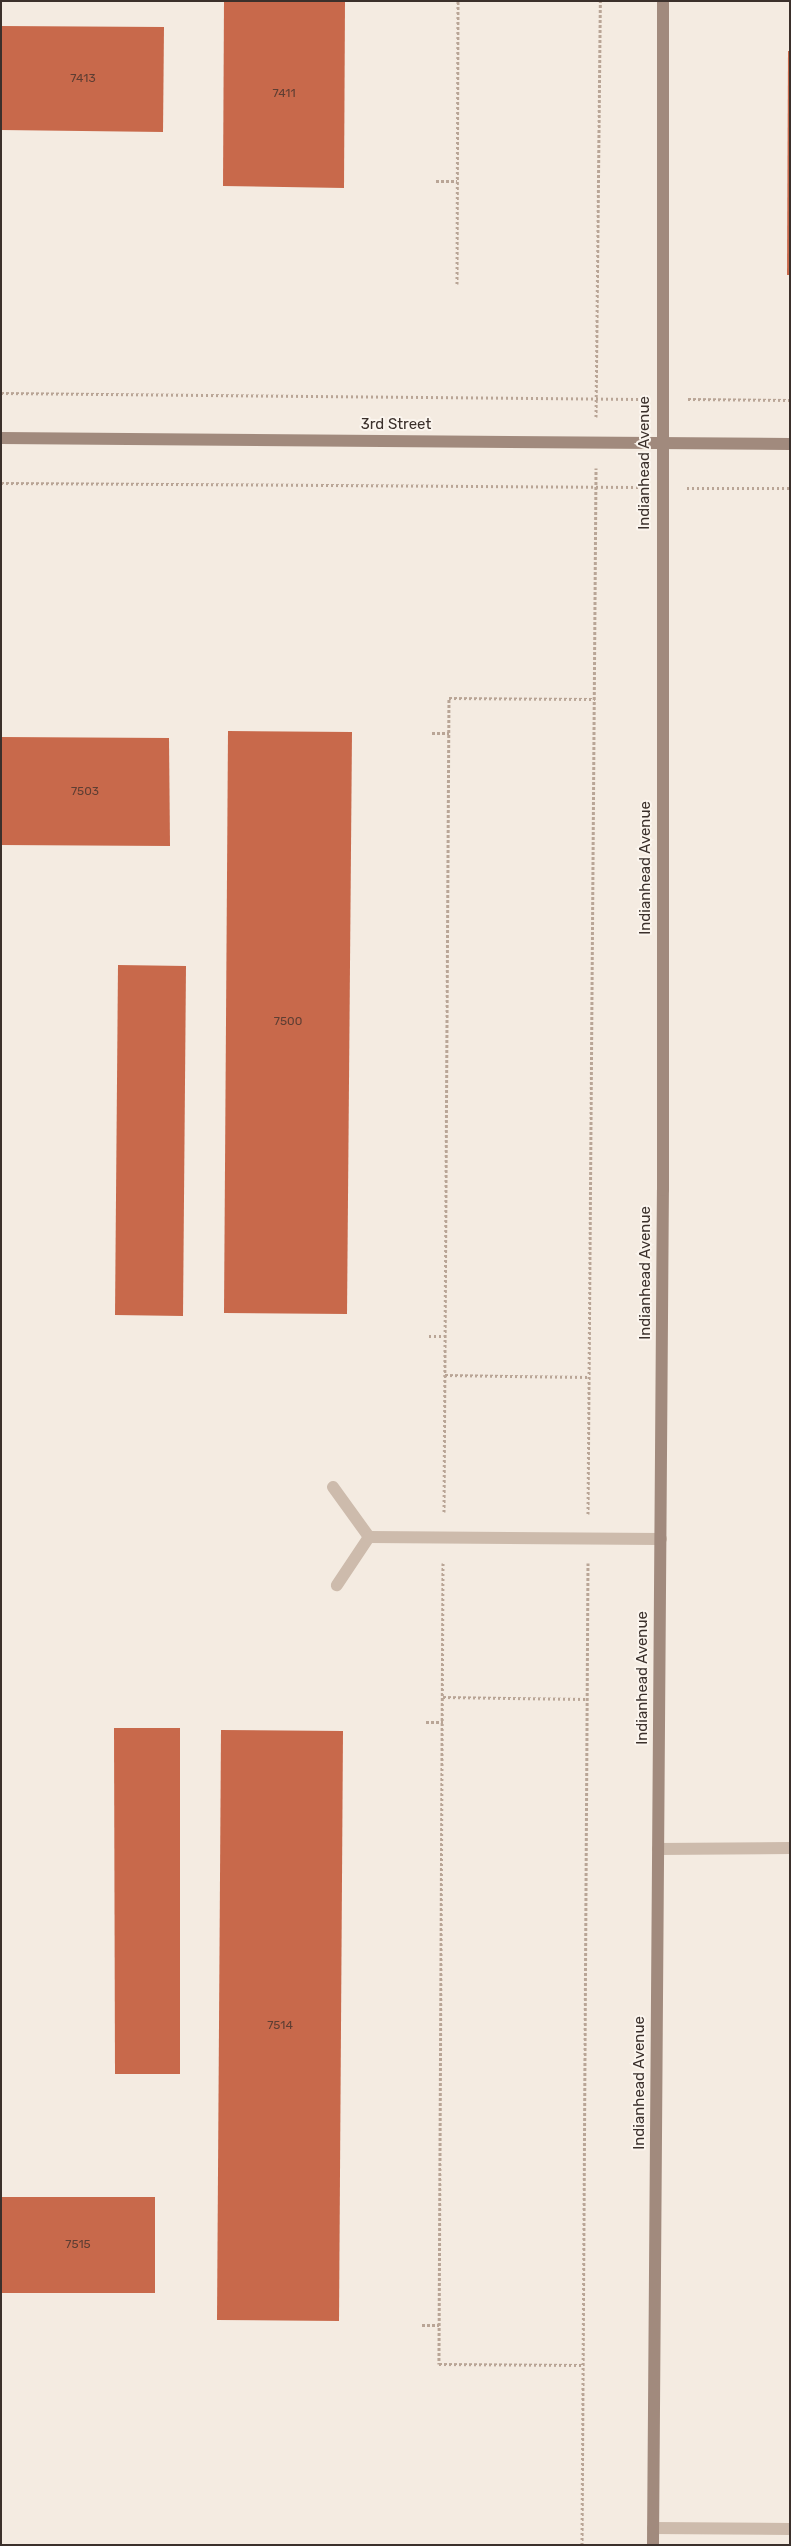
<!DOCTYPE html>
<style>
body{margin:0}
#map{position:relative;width:791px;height:2546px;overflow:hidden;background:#f4ebe1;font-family:Rubik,sans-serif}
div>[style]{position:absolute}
.building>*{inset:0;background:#c8694b}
.path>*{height:3px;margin-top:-1.5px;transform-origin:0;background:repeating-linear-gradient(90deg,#b9a596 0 2.5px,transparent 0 5px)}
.lane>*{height:12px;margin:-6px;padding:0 6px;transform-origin:6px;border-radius:6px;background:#cdbbac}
.secondary>*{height:12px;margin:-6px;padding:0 6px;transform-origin:6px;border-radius:6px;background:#a18a7d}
span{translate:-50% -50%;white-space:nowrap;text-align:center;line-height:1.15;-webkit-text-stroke:4px #fbf5ee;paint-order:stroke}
.number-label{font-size:12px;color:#5e3e33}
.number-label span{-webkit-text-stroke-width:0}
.street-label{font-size:15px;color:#3b302b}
.frame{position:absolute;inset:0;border:2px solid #3b302b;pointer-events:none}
</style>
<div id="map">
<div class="building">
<div style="clip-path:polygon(224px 1px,345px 1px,344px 188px,223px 186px)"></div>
<div style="clip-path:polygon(1px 26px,164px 27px,163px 132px,1px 130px)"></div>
<div style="clip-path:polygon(788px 51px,790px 51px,790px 275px,787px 275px)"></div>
<div style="clip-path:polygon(228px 731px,352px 732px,347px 1314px,224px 1313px)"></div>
<div style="clip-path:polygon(1px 737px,169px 738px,170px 846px,1px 845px)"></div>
<div style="clip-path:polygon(118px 965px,186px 966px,183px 1316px,115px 1315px)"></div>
<div style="clip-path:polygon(114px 1728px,180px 1728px,180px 2074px,115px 2074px)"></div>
<div style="clip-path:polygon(221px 1730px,343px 1731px,339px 2321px,217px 2320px)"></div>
<div style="clip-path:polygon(1px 2197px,155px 2197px,155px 2293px,1px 2293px)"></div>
</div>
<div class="path">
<div style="left:436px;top:181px;width:21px"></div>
<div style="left:457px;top:284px;width:283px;rotate:-89.8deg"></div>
<div style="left:1px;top:393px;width:638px;rotate:0.54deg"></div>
<div style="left:688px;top:399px;width:102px;rotate:0.6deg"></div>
<div style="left:596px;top:417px;width:416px;rotate:-89.4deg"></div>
<div style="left:1px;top:483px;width:637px;rotate:0.36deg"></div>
<div style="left:687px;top:488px;width:103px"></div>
<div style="left:432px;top:733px;width:17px"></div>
<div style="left:429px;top:1336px;width:16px"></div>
<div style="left:445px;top:1375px;width:144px;rotate:0.8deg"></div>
<div style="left:444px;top:1512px;width:814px;rotate:-89.65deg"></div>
<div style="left:449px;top:698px;width:146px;rotate:0.4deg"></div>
<div style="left:588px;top:1514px;width:1046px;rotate:-89.56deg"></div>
<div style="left:443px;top:1563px;width:801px;rotate:90.29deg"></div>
<div style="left:439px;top:2364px;width:144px;rotate:0.4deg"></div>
<div style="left:443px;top:1697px;width:144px;rotate:0.8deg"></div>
<div style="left:426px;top:1722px;width:17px"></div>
<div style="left:422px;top:2325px;width:17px"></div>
<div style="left:582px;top:2545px;width:982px;rotate:-89.65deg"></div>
</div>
<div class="lane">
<div style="left:333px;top:1487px;width:62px;rotate:54.2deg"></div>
<div style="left:369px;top:1537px;width:58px;rotate:123.7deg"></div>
<div style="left:369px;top:1537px;width:292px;rotate:0.4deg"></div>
<div style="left:658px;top:1849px;width:132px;rotate:-0.4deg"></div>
<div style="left:653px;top:2528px;width:137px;rotate:0.4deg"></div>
</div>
<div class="secondary">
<div style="left:1px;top:438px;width:789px;rotate:0.44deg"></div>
<div style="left:653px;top:2545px;width:1355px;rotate:-89.58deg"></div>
<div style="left:663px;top:1190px;width:1189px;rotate:-90deg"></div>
</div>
<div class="number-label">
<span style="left:83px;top:79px">7413</span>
<span style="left:284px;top:94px">7411</span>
<span style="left:85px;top:792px">7503</span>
<span style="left:288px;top:1022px">7500</span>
<span style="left:280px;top:2026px">7514</span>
<span style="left:78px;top:2245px">7515</span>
</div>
<div class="street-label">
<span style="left:396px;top:425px">3rd Street</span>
<span style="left:645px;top:463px;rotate:-90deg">Indianhead Avenue</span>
<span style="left:646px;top:868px;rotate:-90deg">Indianhead Avenue</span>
<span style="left:646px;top:1273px;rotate:-90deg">Indianhead Avenue</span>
<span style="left:643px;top:1678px;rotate:-90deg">Indianhead Avenue</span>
<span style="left:640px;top:2083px;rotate:-90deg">Indianhead Avenue</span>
</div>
<div class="frame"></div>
</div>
